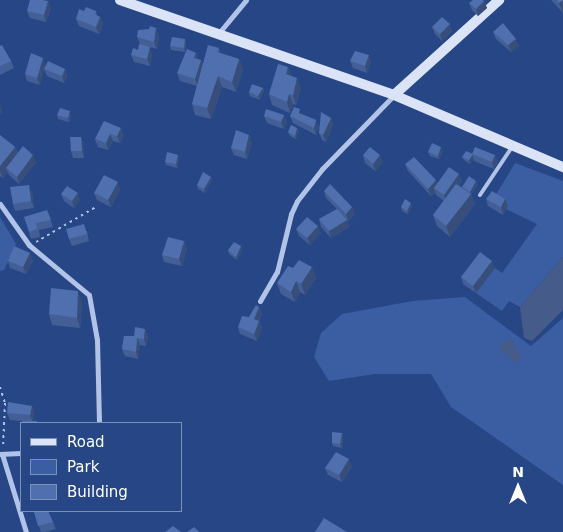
<!DOCTYPE html>
<style>
body{margin:0}
#map{position:relative;width:563px;height:532px;overflow:hidden;background:#264686;font-family:"DejaVu Sans",sans-serif}
div>[style]{position:absolute}
.green>*{inset:0;background:#3b5ea2}
.water>*{inset:0;background:#455b8a}
.path>*{height:2px;margin-top:-1px;transform-origin:0;background:repeating-linear-gradient(90deg,#b1c4e8 0 2.5px,transparent 0 6.5px)}
.lane>*{height:4px;margin:-2px;padding:0 2px;transform-origin:2px;border-radius:2px;background:#b1c4e8}
.street>*{height:5px;margin:-2.5px;padding:0 2.5px;transform-origin:2.5px;border-radius:2.5px;background:#b1c4e8}
.secondary>*{height:10px;margin:-5px;padding:0 5px;transform-origin:5px;border-radius:5px;background:#dbe4f7}
.wall>*{inset:0;background:#445f96}
.shaded-wall>*{inset:0;background:#374e7a}
.building>*{inset:0;background:#4f6fae}
span{translate:-50% -50%;white-space:nowrap;text-align:center;line-height:1.15;-webkit-text-stroke:4px #264686;paint-order:stroke}
.legend{position:absolute;left:20px;top:422px;width:162px;height:90px;box-sizing:border-box;background:#264686;border:1px solid #7d90b6;margin:0;padding:6px 9px;list-style:none;font-size:15px;color:#fff}
.legend li{display:flex;align-items:center;gap:10px;height:25px}
.legend b{width:25px;border:1px solid #7d90b6}
.north{position:absolute;left:493px;top:462px;width:50px;height:50px;-webkit-text-stroke:4px #264686;paint-order:stroke;rotate:0deg;font-size:14px;font-weight:700;line-height:20px;text-align:center;color:#fff}
.north::after{content:'';display:block;margin:auto;width:18px;height:22px;background:#fff;clip-path:polygon(50% 0,100% 100%,50% 72%,0 100%)}
</style>
<div id="map">
<div class="green">
<div style="clip-path:polygon(515px 163px,563px 181px,563px 257px,520px 307px,509px 301px,502px 311px,476px 293px,495px 268px,502px 273px,537px 224px,506px 209px,507px 206px,494px 198px)"></div>
<div style="clip-path:polygon(0 217px,16px 244px,4px 270px,0 271px)"></div>
<div style="clip-path:polygon(465px 297px,531px 346px,563px 318px,563px 485px,451px 407px,431px 374px,375px 374px,329px 381px,314px 357px,321px 333px,342px 314px,413px 301px)"></div>
</div>
<div class="water">
<div style="clip-path:polygon(563px 257px,563px 310px,532px 341px,524px 338px,520px 307px)"></div>
<div style="clip-path:polygon(510px 337px,522px 357px,515px 363px,499px 347px)"></div>
</div>
<div class="path">
<div style="left:36px;top:242px;width:69px;rotate:-30.3deg"></div>
<div style="left:0;top:387px;width:17px;rotate:73deg"></div>
<div style="left:5px;top:403px;width:44px;rotate:92.6deg"></div>
</div>
<div class="lane">
<div style="left:480px;top:195px;width:58px;rotate:-56.3deg"></div>
</div>
<div class="street">
<div style="left:218px;top:34px;width:44px;rotate:-50.5deg"></div>
<div style="left:0;top:204px;width:50px;rotate:54.7deg"></div>
<div style="left:29px;top:245px;width:78px;rotate:39.8deg"></div>
<div style="left:89px;top:295px;width:46px;rotate:79.9deg"></div>
<div style="left:97px;top:340px;width:83px;rotate:88.6deg"></div>
<div style="left:260px;top:301px;width:34px;rotate:-60deg"></div>
<div style="left:277px;top:272px;width:60px;rotate:-76.4deg"></div>
<div style="left:291px;top:214px;width:14px;rotate:-65deg"></div>
<div style="left:297px;top:201px;width:41px;rotate:-52deg"></div>
<div style="left:322px;top:169px;width:103px;rotate:-45.8deg"></div>
<div style="left:0;top:454px;width:21px;rotate:-3deg"></div>
<div style="left:2px;top:454px;width:82px;rotate:72.9deg"></div>
</div>
<div class="secondary">
<div style="left:120px;top:0;width:290px;rotate:19.1deg"></div>
<div style="left:394px;top:95px;width:184px;rotate:23.1deg"></div>
<div style="left:394px;top:95px;width:142px;rotate:-42.1deg"></div>
</div>
<div class="wall">
<div style="clip-path:polygon(551px 0,563px 0,563px 13px)"></div>
<div style="clip-path:polygon(48px 1px,51px 8px,46px 22px,30px 18px,27px 11px)"></div>
<div style="clip-path:polygon(484px 1px,487px 8px,478px 16px,472px 10px,469px 3px)"></div>
<div style="clip-path:polygon(84px 11px,96px 11px,97px 16px,100px 17px,103px 24px,99px 34px,79px 26px,76px 19px)"></div>
<div style="clip-path:polygon(432px 27px,452px 31px,442px 41px,435px 34px)"></div>
<div style="clip-path:polygon(149px 29px,159px 35px,157px 49px,146px 46px,152px 54px,150px 66px,134px 62px,131px 55px,138px 50px,140px 44px,137px 37px)"></div>
<div style="clip-path:polygon(493px 32px,519px 46px,511px 52px,496px 39px)"></div>
<div style="clip-path:polygon(185px 39px,186px 43px,185px 52px,171px 50px,170px 46px)"></div>
<div style="clip-path:polygon(0 46px,11px 61px,14px 68px,0 75px)"></div>
<div style="clip-path:polygon(219px 48px,220px 53px,239px 59px,243px 69px,236px 92px,222px 87px,211px 119px,195px 115px,192px 104px,197px 86px,180px 81px,177px 73px,198px 60px,201px 60px,203px 65px)"></div>
<div style="clip-path:polygon(350px 61px,371px 62px,367px 73px,353px 68px)"></div>
<div style="clip-path:polygon(45px 65px,40px 85px,27px 81px,25px 74px)"></div>
<div style="clip-path:polygon(288px 67px,291px 76px,301px 88px,296px 105px,293px 104px,290px 113px,272px 105px,269px 94px)"></div>
<div style="clip-path:polygon(44px 69px,65px 69px,67px 76px,64px 83px,47px 76px)"></div>
<div style="clip-path:polygon(263px 88px,264px 91px,260px 100px,250px 96px,249px 92px)"></div>
<div style="clip-path:polygon(302px 114px,316px 120px,319px 127px,316px 135px,293px 123px,290px 116px)"></div>
<div style="clip-path:polygon(57px 115px,71px 115px,69px 122px,58px 119px)"></div>
<div style="clip-path:polygon(284px 115px,287px 122px,284px 129px,267px 123px,264px 116px)"></div>
<div style="clip-path:polygon(331px 118px,333px 125px,326px 142px,322px 140px,319px 133px)"></div>
<div style="clip-path:polygon(104px 121px,124px 135px,120px 143px,113px 141px,108px 150px,98px 147px,95px 139px)"></div>
<div style="clip-path:polygon(297px 128px,299px 131px,296px 139px,290px 136px,288px 132px)"></div>
<div style="clip-path:polygon(0 135px,15px 147px,18px 153px,36px 162px,19px 184px,9px 175px,8px 172px,3px 178px,0 176px)"></div>
<div style="clip-path:polygon(81px 137px,83px 144px,84px 158px,73px 158px,71px 151px)"></div>
<div style="clip-path:polygon(252px 142px,247px 159px,234px 155px,231px 148px)"></div>
<div style="clip-path:polygon(443px 151px,439px 159px,430px 156px,428px 152px)"></div>
<div style="clip-path:polygon(472px 154px,498px 162px,494px 169px,474px 161px,474px 159px,470px 164px,464px 160px,462px 157px)"></div>
<div style="clip-path:polygon(363px 155px,383px 162px,375px 171px,365px 163px)"></div>
<div style="clip-path:polygon(179px 159px,177px 168px,166px 165px,165px 162px)"></div>
<div style="clip-path:polygon(405px 164px,437px 183px,462px 181px,459px 185px,463px 188px,478px 184px,471px 195px,475px 204px,450px 237px,437px 226px,433px 215px,444px 201px,436px 195px,435px 192px,431px 196px,408px 171px)"></div>
<div style="clip-path:polygon(211px 177px,212px 180px,205px 193px,198px 189px,197px 185px)"></div>
<div style="clip-path:polygon(120px 189px,111px 207px,97px 200px,94px 193px)"></div>
<div style="clip-path:polygon(324px 191px,355px 214px,348px 221px,339px 211px,347px 220px,349px 227px,331px 238px,321px 227px,319px 219px,337px 209px,326px 198px)"></div>
<div style="clip-path:polygon(32px 192px,34px 208px,15px 211px,13px 204px)"></div>
<div style="clip-path:polygon(61px 194px,80px 200px,74px 208px,64px 201px)"></div>
<div style="clip-path:polygon(486px 199px,505px 199px,508px 206px,503px 215px,488px 206px)"></div>
<div style="clip-path:polygon(412px 206px,408px 214px,402px 211px,401px 207px)"></div>
<div style="clip-path:polygon(47px 210px,53px 227px,39px 230px,40px 237px,31px 239px,29px 232px)"></div>
<div style="clip-path:polygon(296px 229px,321px 233px,310px 245px,299px 236px)"></div>
<div style="clip-path:polygon(87px 231px,89px 241px,72px 246px,69px 239px)"></div>
<div style="clip-path:polygon(184px 241px,187px 248px,182px 266px,164px 262px,162px 255px)"></div>
<div style="clip-path:polygon(241px 246px,242px 250px,237px 260px,229px 254px,228px 250px)"></div>
<div style="clip-path:polygon(33px 260px,26px 274px,10px 268px,8px 261px)"></div>
<div style="clip-path:polygon(312px 267px,316px 278px,305px 295px,300px 292px,295px 302px,281px 294px,277px 283px)"></div>
<div style="clip-path:polygon(495px 268px,476px 293px,463px 284px,461px 277px)"></div>
<div style="clip-path:polygon(82px 302px,80px 328px,52px 325px,49px 314px)"></div>
<div style="clip-path:polygon(259px 307px,262px 314px,259px 321px,262px 328px,257px 341px,240px 334px,238px 327px,249px 317px)"></div>
<div style="clip-path:polygon(124px 336px,148px 336px,146px 346px,140px 345px,138px 359px,125px 356px,122px 349px)"></div>
<div style="clip-path:polygon(32px 406px,34px 413px,33px 421px,22px 421px,10px 420px,7px 413px)"></div>
<div style="clip-path:polygon(342px 433px,343px 437px,342px 448px,333px 446px,332px 443px)"></div>
<div style="clip-path:polygon(352px 466px,342px 482px,328px 475px,325px 468px)"></div>
<div style="clip-path:polygon(36px 511px,48px 511px,56px 529px,45px 532px,41px 532px,34px 512px,36px 512px)"></div>
</div>
<div class="shaded-wall">
<div style="clip-path:polygon(563px 0,563px 13px,559px 3px)"></div>
<div style="clip-path:polygon(48px 1px,51px 8px,46px 22px,44px 15px)"></div>
<div style="clip-path:polygon(484px 1px,487px 8px,478px 16px,476px 9px)"></div>
<div style="clip-path:polygon(100px 17px,103px 24px,99px 34px,96px 27px)"></div>
<div style="clip-path:polygon(450px 24px,452px 31px,442px 41px,440px 34px)"></div>
<div style="clip-path:polygon(156px 28px,159px 35px,157px 49px,154px 42px)"></div>
<div style="clip-path:polygon(185px 39px,186px 43px,185px 52px,184px 48px)"></div>
<div style="clip-path:polygon(516px 39px,519px 46px,511px 52px,508px 45px)"></div>
<div style="clip-path:polygon(150px 47px,152px 54px,150px 66px,147px 59px)"></div>
<div style="clip-path:polygon(196px 53px,199px 60px,194px 58px)"></div>
<div style="clip-path:polygon(369px 55px,371px 62px,367px 73px,365px 66px)"></div>
<div style="clip-path:polygon(43px 58px,45px 65px,40px 85px,37px 78px)"></div>
<div style="clip-path:polygon(239px 59px,243px 69px,236px 92px,232px 82px)"></div>
<div style="clip-path:polygon(201px 60px,204px 68px,198px 87px,195px 79px)"></div>
<div style="clip-path:polygon(288px 67px,292px 78px,286px 74px)"></div>
<div style="clip-path:polygon(65px 69px,67px 76px,64px 83px,62px 76px)"></div>
<div style="clip-path:polygon(218px 76px,222px 87px,211px 119px,207px 108px)"></div>
<div style="clip-path:polygon(297px 78px,301px 88px,296px 105px,293px 95px)"></div>
<div style="clip-path:polygon(263px 88px,264px 91px,260px 100px,258px 96px)"></div>
<div style="clip-path:polygon(289px 94px,293px 104px,290px 113px,287px 102px)"></div>
<div style="clip-path:polygon(0 105px,3px 112px,0 114px)"></div>
<div style="clip-path:polygon(70px 111px,71px 115px,69px 122px,68px 118px)"></div>
<div style="clip-path:polygon(284px 115px,287px 122px,284px 129px,281px 122px)"></div>
<div style="clip-path:polygon(331px 118px,333px 125px,326px 142px,323px 135px)"></div>
<div style="clip-path:polygon(316px 120px,319px 127px,316px 135px,314px 128px)"></div>
<div style="clip-path:polygon(121px 128px,124px 135px,120px 143px,117px 136px)"></div>
<div style="clip-path:polygon(297px 128px,299px 131px,296px 139px,295px 136px)"></div>
<div style="clip-path:polygon(110px 134px,113px 141px,108px 150px,106px 143px)"></div>
<div style="clip-path:polygon(249px 135px,252px 142px,247px 159px,245px 152px)"></div>
<div style="clip-path:polygon(81px 137px,83px 144px,84px 158px,82px 151px)"></div>
<div style="clip-path:polygon(15px 147px,19px 158px,6px 168px,8px 172px,3px 178px,0 171px,0 166px)"></div>
<div style="clip-path:polygon(441px 147px,443px 151px,439px 159px,438px 156px)"></div>
<div style="clip-path:polygon(33px 155px,36px 162px,19px 184px,17px 177px)"></div>
<div style="clip-path:polygon(178px 155px,179px 159px,177px 168px,176px 164px)"></div>
<div style="clip-path:polygon(380px 155px,383px 162px,375px 171px,373px 164px)"></div>
<div style="clip-path:polygon(472px 155px,474px 159px,470px 164px,469px 160px)"></div>
<div style="clip-path:polygon(495px 155px,498px 162px,494px 169px,492px 162px)"></div>
<div style="clip-path:polygon(459px 174px,462px 181px,446px 202px,444px 195px)"></div>
<div style="clip-path:polygon(211px 177px,212px 180px,205px 193px,204px 189px)"></div>
<div style="clip-path:polygon(436px 180px,439px 188px,434px 188px,435px 192px,431px 196px,428px 189px)"></div>
<div style="clip-path:polygon(476px 181px,478px 184px,471px 195px,475px 204px,450px 237px,446px 226px,471px 194px,470px 192px)"></div>
<div style="clip-path:polygon(118px 182px,120px 189px,111px 207px,108px 200px)"></div>
<div style="clip-path:polygon(29px 185px,32px 192px,34px 208px,31px 201px)"></div>
<div style="clip-path:polygon(78px 193px,80px 200px,74px 208px,72px 201px)"></div>
<div style="clip-path:polygon(505px 199px,508px 206px,503px 215px,501px 207px)"></div>
<div style="clip-path:polygon(411px 203px,412px 206px,408px 214px,407px 211px)"></div>
<div style="clip-path:polygon(352px 207px,355px 214px,348px 221px,346px 214px)"></div>
<div style="clip-path:polygon(347px 220px,349px 227px,331px 238px,329px 231px)"></div>
<div style="clip-path:polygon(318px 226px,321px 233px,310px 245px,307px 238px)"></div>
<div style="clip-path:polygon(184px 241px,187px 248px,182px 266px,179px 259px)"></div>
<div style="clip-path:polygon(241px 246px,242px 250px,237px 260px,236px 257px)"></div>
<div style="clip-path:polygon(30px 253px,33px 260px,26px 274px,23px 267px)"></div>
<div style="clip-path:polygon(492px 261px,495px 268px,476px 293px,473px 286px)"></div>
<div style="clip-path:polygon(312px 267px,316px 278px,305px 295px,301px 284px)"></div>
<div style="clip-path:polygon(296px 281px,300px 292px,295px 302px,291px 292px)"></div>
<div style="clip-path:polygon(78px 291px,82px 302px,80px 328px,77px 318px)"></div>
<div style="clip-path:polygon(259px 307px,262px 314px,256px 326px,254px 319px)"></div>
<div style="clip-path:polygon(259px 321px,262px 328px,257px 341px,254px 334px)"></div>
<div style="clip-path:polygon(145px 329px,148px 336px,146px 346px,144px 339px)"></div>
<div style="clip-path:polygon(137px 338px,140px 345px,138px 359px,136px 352px)"></div>
<div style="clip-path:polygon(32px 406px,34px 413px,33px 423px,30px 415px)"></div>
<div style="clip-path:polygon(342px 433px,343px 437px,342px 448px,340px 444px)"></div>
<div style="clip-path:polygon(349px 459px,352px 466px,342px 482px,339px 475px)"></div>
</div>
<div class="building">
<div style="clip-path:polygon(30px 0,43px 0,48px 1px,44px 15px,27px 11px)"></div>
<div style="clip-path:polygon(473px 0,483px 0,484px 1px,476px 9px,469px 3px)"></div>
<div style="clip-path:polygon(557px 0,563px 0,559px 3px)"></div>
<div style="clip-path:polygon(86px 7px,96px 11px,95px 14px,100px 17px,96px 27px,76px 19px,79px 9px,84px 11px)"></div>
<div style="clip-path:polygon(442px 17px,450px 24px,440px 34px,432px 27px)"></div>
<div style="clip-path:polygon(503px 23px,516px 39px,508px 45px,493px 32px)"></div>
<div style="clip-path:polygon(150px 26px,156px 28px,154px 42px,137px 37px,138px 30px,149px 29px)"></div>
<div style="clip-path:polygon(172px 37px,185px 39px,184px 48px,170px 46px)"></div>
<div style="clip-path:polygon(139px 44px,150px 47px,147px 59px,131px 55px,133px 48px,138px 50px)"></div>
<div style="clip-path:polygon(2px 45px,11px 61px,0 66px,0 46px)"></div>
<div style="clip-path:polygon(208px 45px,219px 48px,217px 52px,239px 59px,232px 82px,218px 76px,207px 108px,192px 104px)"></div>
<div style="clip-path:polygon(187px 49px,196px 53px,194px 58px,201px 60px,195px 79px,177px 73px)"></div>
<div style="clip-path:polygon(355px 51px,369px 55px,365px 66px,350px 61px)"></div>
<div style="clip-path:polygon(31px 53px,43px 58px,37px 78px,25px 74px)"></div>
<div style="clip-path:polygon(48px 61px,65px 69px,62px 76px,44px 69px)"></div>
<div style="clip-path:polygon(278px 64px,288px 67px,286px 74px,297px 78px,293px 95px,289px 94px,287px 102px,269px 94px)"></div>
<div style="clip-path:polygon(252px 84px,263px 88px,258px 96px,249px 92px)"></div>
<div style="clip-path:polygon(294px 107px,300px 109px,299px 113px,316px 120px,314px 128px,290px 116px)"></div>
<div style="clip-path:polygon(60px 108px,70px 111px,68px 118px,57px 115px)"></div>
<div style="clip-path:polygon(266px 109px,284px 115px,281px 122px,264px 116px)"></div>
<div style="clip-path:polygon(321px 112px,331px 118px,323px 135px,319px 133px)"></div>
<div style="clip-path:polygon(104px 121px,121px 128px,117px 136px,110px 134px,106px 143px,95px 139px)"></div>
<div style="clip-path:polygon(291px 125px,297px 128px,295px 136px,288px 132px)"></div>
<div style="clip-path:polygon(236px 130px,249px 135px,245px 152px,231px 148px)"></div>
<div style="clip-path:polygon(0 135px,15px 147px,0 166px)"></div>
<div style="clip-path:polygon(70px 137px,81px 137px,82px 151px,71px 151px)"></div>
<div style="clip-path:polygon(432px 143px,441px 147px,438px 156px,428px 152px)"></div>
<div style="clip-path:polygon(23px 146px,33px 155px,17px 177px,6px 168px)"></div>
<div style="clip-path:polygon(370px 147px,380px 155px,373px 164px,363px 155px)"></div>
<div style="clip-path:polygon(475px 147px,495px 155px,492px 162px,472px 154px)"></div>
<div style="clip-path:polygon(466px 151px,473px 154px,469px 160px,462px 157px)"></div>
<div style="clip-path:polygon(167px 152px,178px 155px,176px 164px,165px 162px)"></div>
<div style="clip-path:polygon(414px 157px,436px 180px,428px 189px,405px 164px)"></div>
<div style="clip-path:polygon(449px 167px,459px 174px,444px 195px,434px 188px)"></div>
<div style="clip-path:polygon(203px 172px,211px 177px,204px 189px,197px 185px)"></div>
<div style="clip-path:polygon(104px 175px,118px 182px,108px 200px,94px 193px)"></div>
<div style="clip-path:polygon(469px 176px,476px 181px,470px 192px,462px 187px)"></div>
<div style="clip-path:polygon(330px 184px,352px 207px,346px 214px,324px 191px)"></div>
<div style="clip-path:polygon(456px 184px,471px 194px,446px 226px,433px 215px)"></div>
<div style="clip-path:polygon(29px 185px,31px 201px,13px 204px,10px 187px)"></div>
<div style="clip-path:polygon(67px 186px,78px 193px,72px 201px,61px 194px)"></div>
<div style="clip-path:polygon(492px 191px,505px 199px,501px 207px,486px 199px)"></div>
<div style="clip-path:polygon(405px 199px,411px 203px,407px 211px,401px 207px)"></div>
<div style="clip-path:polygon(337px 209px,347px 220px,329px 231px,319px 219px)"></div>
<div style="clip-path:polygon(47px 210px,51px 220px,36px 223px,37px 229px,29px 232px,24px 217px)"></div>
<div style="clip-path:polygon(307px 217px,318px 226px,307px 238px,296px 229px)"></div>
<div style="clip-path:polygon(84px 224px,87px 234px,69px 239px,66px 229px)"></div>
<div style="clip-path:polygon(168px 237px,184px 241px,179px 259px,162px 255px)"></div>
<div style="clip-path:polygon(234px 242px,241px 246px,236px 257px,228px 250px)"></div>
<div style="clip-path:polygon(14px 246px,30px 253px,23px 267px,8px 261px)"></div>
<div style="clip-path:polygon(480px 252px,492px 261px,473px 286px,461px 277px)"></div>
<div style="clip-path:polygon(299px 260px,312px 267px,301px 284px,296px 281px,291px 292px,277px 283px,288px 266px,293px 268px)"></div>
<div style="clip-path:polygon(51px 288px,78px 291px,77px 318px,49px 314px)"></div>
<div style="clip-path:polygon(256px 305px,259px 307px,254px 319px,259px 321px,254px 334px,238px 327px,242px 316px,249px 317px)"></div>
<div style="clip-path:polygon(135px 327px,145px 329px,144px 339px,137px 338px,136px 352px,122px 349px,124px 336px,134px 336px)"></div>
<div style="clip-path:polygon(8px 402px,32px 406px,30px 415px,7px 413px)"></div>
<div style="clip-path:polygon(22px 421px,37px 421px,37px 423px,22px 423px)"></div>
<div style="clip-path:polygon(332px 432px,342px 433px,340px 444px,332px 443px)"></div>
<div style="clip-path:polygon(336px 452px,349px 459px,339px 475px,325px 468px)"></div>
<div style="clip-path:polygon(40px 511px,48px 511px,53px 522px,38px 526px,34px 512px)"></div>
<div style="clip-path:polygon(324px 518px,347px 532px,315px 532px)"></div>
<div style="clip-path:polygon(173px 526px,181px 532px,165px 532px)"></div>
<div style="clip-path:polygon(194px 527px,199px 532px,187px 532px)"></div>
</div>
<ul class="legend">
<li><b style="height:6px;background:#dbe4f7"></b>Road</li>
<li><b style="height:14px;background:#3b5ea2"></b>Park</li>
<li><b style="height:14px;background:#4f6fae"></b>Building</li>
</ul>
<div class="north">N</div>
</div>
